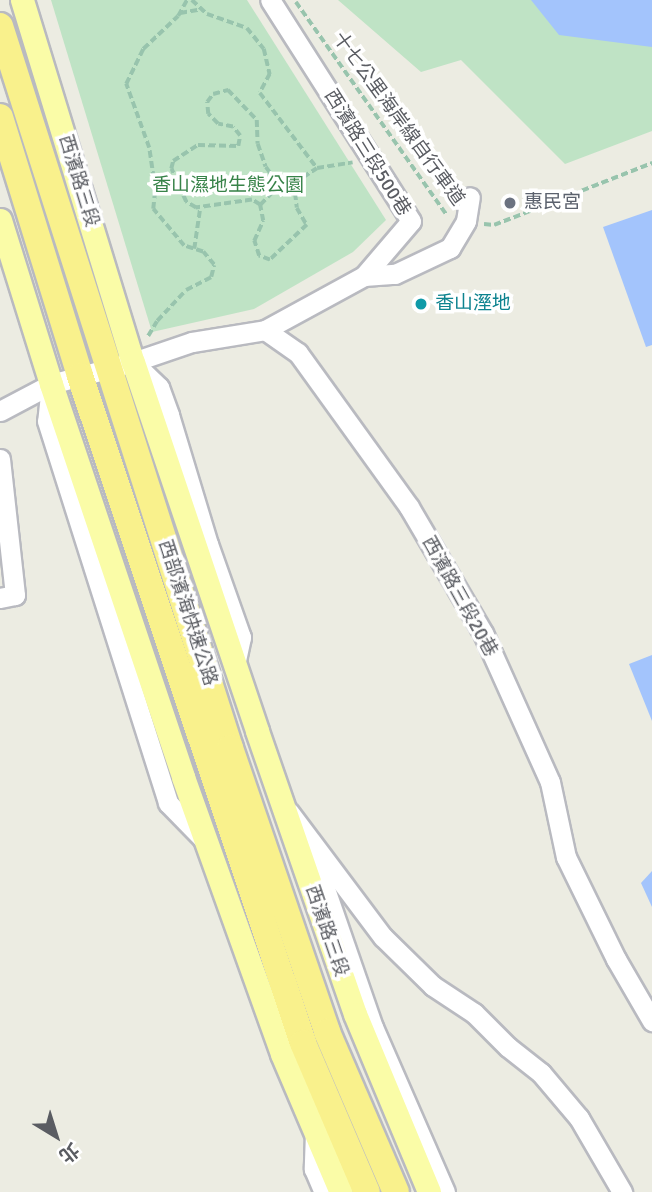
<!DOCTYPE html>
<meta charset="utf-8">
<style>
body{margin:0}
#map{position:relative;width:652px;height:1192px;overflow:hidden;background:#ecece2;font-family:Signika,"Noto Sans TC",sans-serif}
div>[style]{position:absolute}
.green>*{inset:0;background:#bfe3c5}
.water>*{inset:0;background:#a3c4fc}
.path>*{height:3.5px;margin-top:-1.75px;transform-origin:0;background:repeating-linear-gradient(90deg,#98c4ad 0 7px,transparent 0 10.5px)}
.roads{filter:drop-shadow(2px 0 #b9bac0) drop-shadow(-2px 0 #b9bac0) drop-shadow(0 2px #b9bac0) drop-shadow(0 -2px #b9bac0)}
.minor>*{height:19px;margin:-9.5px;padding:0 9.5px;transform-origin:9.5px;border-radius:9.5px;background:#fff}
.major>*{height:23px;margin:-11.5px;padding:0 11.5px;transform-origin:11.5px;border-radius:11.5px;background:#fafca7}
.highway>*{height:26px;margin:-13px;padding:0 13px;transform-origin:13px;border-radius:13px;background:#f9f18c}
.dots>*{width:19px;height:19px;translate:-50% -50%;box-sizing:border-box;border:4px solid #fff;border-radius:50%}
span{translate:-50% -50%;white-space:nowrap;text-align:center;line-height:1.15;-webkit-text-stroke:7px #fff;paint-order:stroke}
.street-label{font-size:19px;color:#5a5c62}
.park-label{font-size:19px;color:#388349}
.worship-label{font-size:19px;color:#5b616d}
.left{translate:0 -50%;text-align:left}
.culture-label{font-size:19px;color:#0d838f}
.north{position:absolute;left:21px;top:1101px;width:70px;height:70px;-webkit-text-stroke:5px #fff;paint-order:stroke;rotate:142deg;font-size:19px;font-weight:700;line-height:28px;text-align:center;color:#5a5c62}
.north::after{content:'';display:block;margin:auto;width:24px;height:32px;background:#5a5c62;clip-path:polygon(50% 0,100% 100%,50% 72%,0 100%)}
</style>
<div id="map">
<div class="green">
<div style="clip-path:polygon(51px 0,247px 0,386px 220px,353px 252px,254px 309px,152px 332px)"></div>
<div style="clip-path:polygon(338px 0,652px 0,652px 131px,565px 164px,461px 60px,421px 72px)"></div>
</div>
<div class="water">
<div style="clip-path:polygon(531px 0,652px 0,652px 47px,559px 35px)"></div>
<div style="clip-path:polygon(652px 210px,652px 345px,646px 347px,603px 227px)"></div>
<div style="clip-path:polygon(652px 655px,652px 721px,629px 664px)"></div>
<div style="clip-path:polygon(652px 871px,652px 907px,641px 883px)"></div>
</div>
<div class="path">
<div style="left:192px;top:0;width:21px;rotate:43deg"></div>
<div style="left:207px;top:14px;width:42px;rotate:19.3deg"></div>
<div style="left:247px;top:28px;width:27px;rotate:51deg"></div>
<div style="left:264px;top:49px;width:26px;rotate:77deg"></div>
<div style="left:270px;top:74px;width:21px;rotate:118deg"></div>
<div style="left:260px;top:93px;width:94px;rotate:52.8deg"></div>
<div style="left:317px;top:168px;width:36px;rotate:-9deg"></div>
<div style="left:296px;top:2px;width:261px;rotate:54.7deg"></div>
<div style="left:180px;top:13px;width:22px;rotate:-10deg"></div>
<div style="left:294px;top:183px;width:25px;rotate:83deg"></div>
<div style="left:297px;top:208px;width:20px;rotate:60deg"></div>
<div style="left:307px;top:225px;width:51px;rotate:136.6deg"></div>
<div style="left:270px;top:260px;width:12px;rotate:-160deg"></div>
<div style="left:259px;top:256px;width:16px;rotate:-108deg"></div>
<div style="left:254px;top:241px;width:22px;rotate:-66deg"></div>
<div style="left:263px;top:221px;width:16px;rotate:-101deg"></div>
<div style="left:260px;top:205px;width:9px;rotate:-148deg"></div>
<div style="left:252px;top:200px;width:57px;rotate:171.9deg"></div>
<div style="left:196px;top:208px;width:12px;rotate:-149deg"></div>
<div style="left:186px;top:202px;width:36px;rotate:-114deg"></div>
<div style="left:171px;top:169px;width:8px;rotate:-76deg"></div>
<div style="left:173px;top:161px;width:30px;rotate:-33deg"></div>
<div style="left:198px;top:145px;width:40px;rotate:1.4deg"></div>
<div style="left:238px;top:146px;width:10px;rotate:-79deg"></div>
<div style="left:240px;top:136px;width:11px;rotate:-128deg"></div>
<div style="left:233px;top:127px;width:15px;rotate:-169deg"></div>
<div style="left:218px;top:124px;width:14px;rotate:-135deg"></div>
<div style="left:208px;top:114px;width:12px;rotate:-95deg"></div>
<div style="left:207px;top:102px;width:10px;rotate:-53deg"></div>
<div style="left:213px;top:94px;width:16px;rotate:-15deg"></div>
<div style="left:228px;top:90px;width:42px;rotate:46deg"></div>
<div style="left:257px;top:120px;width:24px;rotate:88deg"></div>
<div style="left:258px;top:144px;width:24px;rotate:71deg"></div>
<div style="left:266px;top:167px;width:22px;rotate:54deg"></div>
<div style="left:279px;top:185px;width:15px;rotate:-8deg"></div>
<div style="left:294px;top:183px;width:27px;rotate:-33deg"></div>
<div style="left:260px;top:205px;width:28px;rotate:-46deg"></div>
<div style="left:484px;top:224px;width:10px;rotate:6deg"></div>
<div style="left:494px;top:225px;width:170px;rotate:-21.4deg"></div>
<div style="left:194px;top:249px;width:41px;rotate:-81.7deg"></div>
<div style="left:148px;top:336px;width:17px;rotate:-59deg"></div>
<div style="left:157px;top:321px;width:42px;rotate:-46.9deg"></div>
<div style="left:186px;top:290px;width:28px;rotate:-27deg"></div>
<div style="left:211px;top:277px;width:12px;rotate:-76deg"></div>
<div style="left:214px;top:265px;width:17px;rotate:-130deg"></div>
<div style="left:203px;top:252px;width:20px;rotate:-162deg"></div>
<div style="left:184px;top:246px;width:48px;rotate:-130deg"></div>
<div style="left:153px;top:209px;width:20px;rotate:-84deg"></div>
<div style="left:155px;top:189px;width:41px;rotate:-98.3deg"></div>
<div style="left:149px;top:148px;width:68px;rotate:-109.8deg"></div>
<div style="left:126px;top:84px;width:39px;rotate:-64deg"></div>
<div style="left:143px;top:49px;width:48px;rotate:-43.3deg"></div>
<div style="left:178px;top:16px;width:18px;rotate:-61deg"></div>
</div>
<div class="roads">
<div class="minor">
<div style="left:364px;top:276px;width:31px;rotate:-4deg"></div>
<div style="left:395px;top:274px;width:61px;rotate:-25.3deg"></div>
<div style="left:450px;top:248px;width:31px;rotate:-59deg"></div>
<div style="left:466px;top:221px;width:24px;rotate:-81deg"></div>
<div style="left:265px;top:330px;width:113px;rotate:-28.6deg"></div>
<div style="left:364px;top:276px;width:72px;rotate:-49.5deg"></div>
<div style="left:411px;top:221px;width:262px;rotate:-122.5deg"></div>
<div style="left:133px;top:362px;width:36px;rotate:44deg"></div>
<div style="left:159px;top:387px;width:30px;rotate:70deg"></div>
<div style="left:169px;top:415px;width:135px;rotate:73.2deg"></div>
<div style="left:208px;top:544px;width:99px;rotate:70.5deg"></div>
<div style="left:241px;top:637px;width:29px;rotate:102deg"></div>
<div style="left:51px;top:385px;width:36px;rotate:96deg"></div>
<div style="left:47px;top:421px;width:401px;rotate:72.4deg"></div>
<div style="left:168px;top:803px;width:54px;rotate:45.7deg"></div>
<div style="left:0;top:411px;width:58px;rotate:-27.9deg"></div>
<div style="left:51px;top:384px;width:85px;rotate:-15deg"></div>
<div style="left:133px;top:362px;width:62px;rotate:-18.7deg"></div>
<div style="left:192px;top:342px;width:74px;rotate:-9.3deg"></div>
<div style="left:265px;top:330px;width:40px;rotate:34.9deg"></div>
<div style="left:298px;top:353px;width:190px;rotate:54.2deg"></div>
<div style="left:409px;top:507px;width:146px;rotate:59.6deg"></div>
<div style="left:483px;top:633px;width:163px;rotate:65.8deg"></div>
<div style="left:550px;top:782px;width:77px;rotate:78deg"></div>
<div style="left:566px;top:857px;width:114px;rotate:63.9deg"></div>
<div style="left:616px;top:959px;width:72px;rotate:59.9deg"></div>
<div style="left:0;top:459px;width:137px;rotate:83.7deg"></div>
<div style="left:15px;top:595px;width:15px;rotate:169deg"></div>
<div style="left:289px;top:812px;width:156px;rotate:53.1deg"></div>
<div style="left:383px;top:937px;width:70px;rotate:44.4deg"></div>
<div style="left:433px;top:986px;width:49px;rotate:33.4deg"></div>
<div style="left:474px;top:1013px;width:48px;rotate:45deg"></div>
<div style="left:508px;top:1047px;width:42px;rotate:38.2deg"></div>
<div style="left:541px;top:1073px;width:59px;rotate:49.8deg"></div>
<div style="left:579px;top:1118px;width:86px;rotate:59.8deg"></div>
<div style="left:313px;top:854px;width:183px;rotate:70.9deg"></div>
<div style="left:373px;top:1027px;width:180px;rotate:66.4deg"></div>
<div style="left:315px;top:1132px;width:37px;rotate:92deg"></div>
<div style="left:314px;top:1169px;width:25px;rotate:67deg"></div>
</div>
<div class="major">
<div style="left:22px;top:0;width:379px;rotate:73deg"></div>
<div style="left:133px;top:362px;width:389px;rotate:71.4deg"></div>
<div style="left:257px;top:731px;width:299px;rotate:70.9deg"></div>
<div style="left:355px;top:1014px;width:193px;rotate:67.4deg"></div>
<div style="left:0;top:220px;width:172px;rotate:72.7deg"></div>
<div style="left:51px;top:384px;width:415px;rotate:71.4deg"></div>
<div style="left:183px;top:777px;width:294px;rotate:70.3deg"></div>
<div style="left:282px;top:1054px;width:150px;rotate:66.9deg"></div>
</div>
<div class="highway">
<div style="left:0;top:26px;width:758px;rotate:72.33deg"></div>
<div style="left:230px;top:748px;width:300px;rotate:71.1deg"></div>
<div style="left:327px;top:1032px;width:174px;rotate:66.7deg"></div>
<div style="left:0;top:117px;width:271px;rotate:72.8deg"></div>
<div style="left:80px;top:376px;width:703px;rotate:71.51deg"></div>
<div style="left:303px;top:1043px;width:162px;rotate:66.8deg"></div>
</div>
</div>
<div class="dots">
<div style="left:510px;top:203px;background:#6b7280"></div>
<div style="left:421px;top:304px;background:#0f9aa8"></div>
</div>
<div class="street-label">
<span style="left:398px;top:119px;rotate:54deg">十七公里海岸線自行車道</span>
<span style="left:367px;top:153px;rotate:58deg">西濱路三段500巷</span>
<span style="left:78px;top:181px;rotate:73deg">西濱路三段</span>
<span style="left:459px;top:597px;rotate:61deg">西濱路三段20巷</span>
<span style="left:187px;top:613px;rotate:72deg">西部濱海快速公路</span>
<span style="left:326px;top:931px;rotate:71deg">西濱路三段</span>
</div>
<div class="park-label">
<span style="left:228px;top:186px">香山濕地生態公園</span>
</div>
<div class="worship-label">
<span class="left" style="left:524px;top:203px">惠民宮</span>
</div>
<div class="culture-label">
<span class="left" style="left:435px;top:304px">香山溼地</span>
</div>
<div class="north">北</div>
</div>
